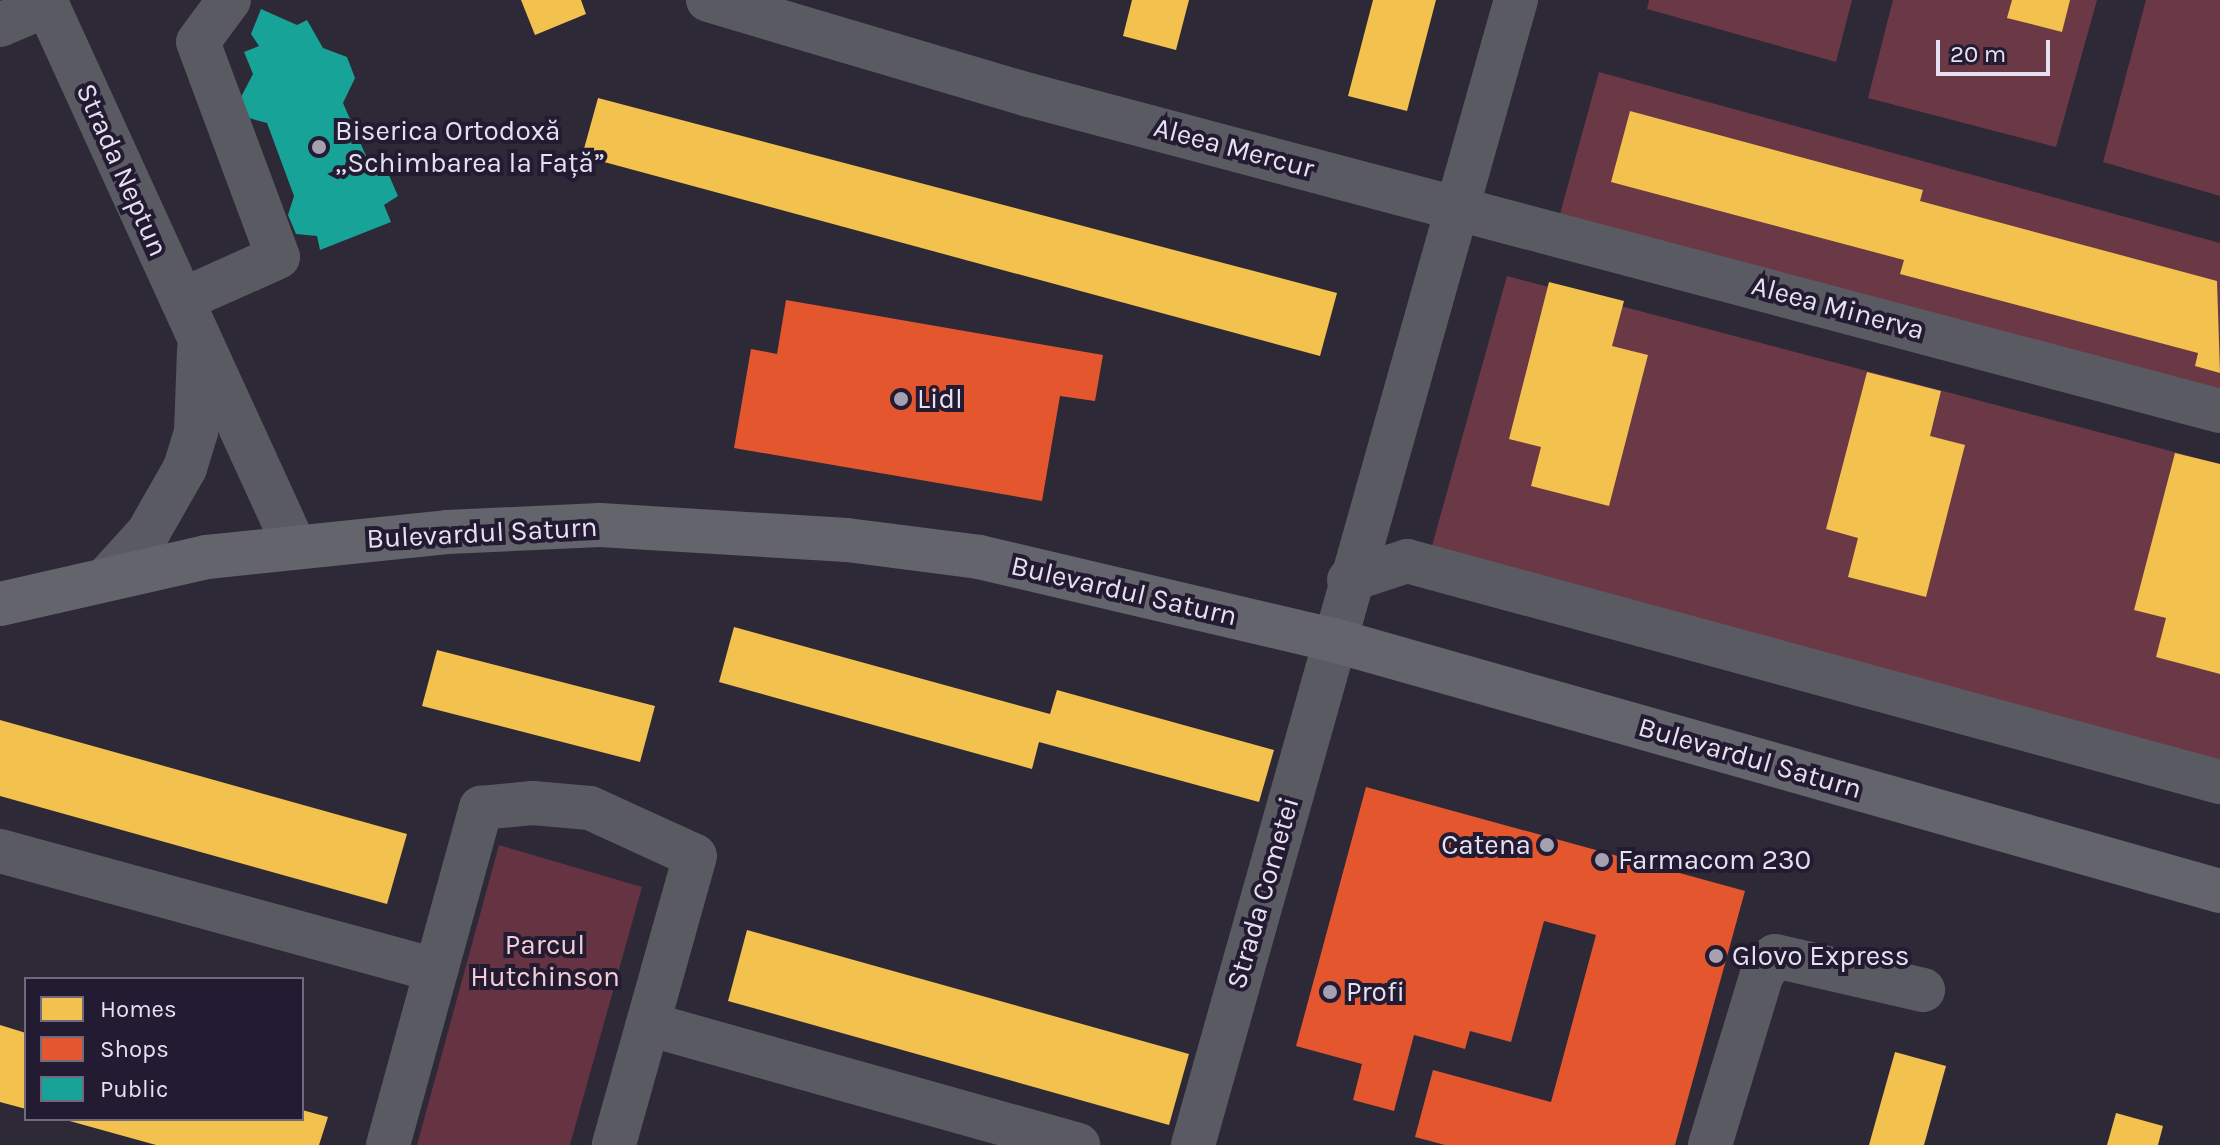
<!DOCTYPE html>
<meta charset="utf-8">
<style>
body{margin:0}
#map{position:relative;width:2220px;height:1145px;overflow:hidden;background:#2e2936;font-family:Karla,sans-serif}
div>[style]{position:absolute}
.green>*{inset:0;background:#653341}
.forest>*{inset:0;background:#6b3846}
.homes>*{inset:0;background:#f2c14e}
.shops>*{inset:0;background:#e4572e}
.public>*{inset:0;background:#17a398}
.minor>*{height:44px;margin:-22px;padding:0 22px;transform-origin:22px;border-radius:22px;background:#5a5b62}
.major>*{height:44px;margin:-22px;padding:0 22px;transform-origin:22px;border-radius:22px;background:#64646c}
.dots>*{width:22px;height:22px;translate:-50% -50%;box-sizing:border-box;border:4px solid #231b31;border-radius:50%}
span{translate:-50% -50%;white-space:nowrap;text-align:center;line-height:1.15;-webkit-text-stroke:8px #231b31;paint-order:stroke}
.poi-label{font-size:28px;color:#e6e1f1}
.left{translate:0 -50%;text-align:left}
.right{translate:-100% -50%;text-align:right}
.street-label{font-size:28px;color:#e6e1f1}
.park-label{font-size:28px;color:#f5ced5}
.legend{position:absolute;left:24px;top:977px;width:280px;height:144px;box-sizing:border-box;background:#231b31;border:2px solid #716a7e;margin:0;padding:10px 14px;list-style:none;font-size:24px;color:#e6e1f1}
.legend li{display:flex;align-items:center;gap:16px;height:40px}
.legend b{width:40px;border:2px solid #716a7e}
.scale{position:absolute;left:1936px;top:40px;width:114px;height:36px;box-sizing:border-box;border:4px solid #e6e1f1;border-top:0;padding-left:10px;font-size:24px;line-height:28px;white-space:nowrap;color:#e6e1f1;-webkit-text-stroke:6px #231b31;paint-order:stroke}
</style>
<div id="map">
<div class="green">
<div style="clip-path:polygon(499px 845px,642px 887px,570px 1145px,417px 1145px)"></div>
</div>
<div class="forest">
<div style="clip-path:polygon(1649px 0,1852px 0,1836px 62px,1647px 9px)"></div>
<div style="clip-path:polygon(1893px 0,2097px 0,2056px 147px,1868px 98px)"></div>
<div style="clip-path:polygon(2146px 0,2220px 0,2220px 196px,2103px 162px)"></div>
<div style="clip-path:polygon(1599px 72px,2220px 243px,2220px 396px,1560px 214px)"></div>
<div style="clip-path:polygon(1507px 276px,2220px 464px,2220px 763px,1432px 546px)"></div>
</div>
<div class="homes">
<div style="clip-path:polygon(521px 0,581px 0,586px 14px,535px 35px)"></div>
<div style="clip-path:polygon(1132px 0,1189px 0,1176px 50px,1123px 36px)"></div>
<div style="clip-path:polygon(1373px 0,1436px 0,1407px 111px,1348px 96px)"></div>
<div style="clip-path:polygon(2012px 0,2070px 0,2062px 32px,2007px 18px)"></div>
<div style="clip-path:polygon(598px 98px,1337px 293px,1320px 356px,582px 156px)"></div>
<div style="clip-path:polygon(1630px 111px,1923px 190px,1920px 201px,2217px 281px,2220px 373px,2195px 366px,2198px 353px,1900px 274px,1904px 260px,1611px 182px)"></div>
<div style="clip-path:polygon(1549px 282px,1624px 301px,1612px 346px,1648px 355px,1609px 506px,1531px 486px,1541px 447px,1509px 439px)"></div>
<div style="clip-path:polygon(1867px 372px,1941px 391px,1930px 436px,1965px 445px,1926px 597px,1848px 577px,1858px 538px,1826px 529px)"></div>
<div style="clip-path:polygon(2175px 453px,2220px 464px,2220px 674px,2156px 657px,2166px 618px,2134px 610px)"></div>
<div style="clip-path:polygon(734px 627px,1050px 714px,1057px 690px,1274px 750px,1259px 802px,1039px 742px,1032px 769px,719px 682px)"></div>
<div style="clip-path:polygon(437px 650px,655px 706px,640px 762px,422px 706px)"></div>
<div style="clip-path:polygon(0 720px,407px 834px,387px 904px,0 796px)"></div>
<div style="clip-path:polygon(747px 930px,1189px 1054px,1169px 1125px,728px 1001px)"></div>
<div style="clip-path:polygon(0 1025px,26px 1033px,26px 1109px,0 1102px)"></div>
<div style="clip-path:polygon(1895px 1052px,1946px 1066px,1924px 1145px,1869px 1145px)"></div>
<div style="clip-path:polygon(302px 1110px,328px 1117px,319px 1145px,156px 1145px,66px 1120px,302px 1119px)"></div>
<div style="clip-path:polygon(2116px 1113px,2163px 1126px,2158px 1145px,2107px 1145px)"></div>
</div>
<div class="shops">
<div style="clip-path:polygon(786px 300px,1103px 355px,1095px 401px,1060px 396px,1042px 501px,734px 448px,751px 349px,777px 354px)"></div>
<div style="clip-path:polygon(1366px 787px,1745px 891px,1675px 1145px,1445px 1145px,1415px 1137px,1433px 1070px,1551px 1102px,1596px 935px,1544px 921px,1511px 1042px,1470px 1031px,1465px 1049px,1414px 1035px,1394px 1111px,1353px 1100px,1362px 1064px,1296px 1046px)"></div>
</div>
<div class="public">
<div style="clip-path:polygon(261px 9px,297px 25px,307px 20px,323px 48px,347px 57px,355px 78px,343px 103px,373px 172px,388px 173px,398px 196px,384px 205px,391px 222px,320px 250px,317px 236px,296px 234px,288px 215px,294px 196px,267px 123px,249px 118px,241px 97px,253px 74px,244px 52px,259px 46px,251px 34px)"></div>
</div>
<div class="minor">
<div style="left:45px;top:0;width:599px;rotate:65.45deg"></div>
<div style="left:708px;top:0;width:335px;rotate:16.5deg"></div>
<div style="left:1029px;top:95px;width:1232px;rotate:14.86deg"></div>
<div style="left:0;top:25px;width:51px;rotate:-23.1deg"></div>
<div style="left:182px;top:300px;width:105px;rotate:-24.1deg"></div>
<div style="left:278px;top:257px;width:229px;rotate:-110.4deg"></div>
<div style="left:198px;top:42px;width:52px;rotate:-53.6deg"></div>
<div style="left:107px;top:578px;width:61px;rotate:-47.7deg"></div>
<div style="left:148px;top:533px;width:75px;rotate:-60.4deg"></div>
<div style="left:185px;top:468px;width:38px;rotate:-73deg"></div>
<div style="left:196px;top:432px;width:83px;rotate:-87.9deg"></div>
<div style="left:1349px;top:580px;width:61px;rotate:-18.1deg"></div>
<div style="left:1407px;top:561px;width:843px;rotate:15.21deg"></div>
<div style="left:0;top:851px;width:452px;rotate:15.3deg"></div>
<div style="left:648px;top:1024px;width:447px;rotate:15.7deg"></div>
<div style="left:388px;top:1145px;width:350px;rotate:-74.6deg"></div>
<div style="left:481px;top:808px;width:52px;rotate:-5.5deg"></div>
<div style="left:533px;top:803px;width:57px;rotate:5deg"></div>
<div style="left:590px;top:808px;width:115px;rotate:24.6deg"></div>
<div style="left:695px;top:856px;width:300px;rotate:105.7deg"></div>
<div style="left:1193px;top:1145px;width:1190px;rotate:-74.25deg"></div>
<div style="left:1710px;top:1145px;width:179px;rotate:-73.1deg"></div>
<div style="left:1762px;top:974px;width:22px;rotate:-54deg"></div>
<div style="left:1775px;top:956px;width:152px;rotate:12.9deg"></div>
</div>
<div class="major">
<div style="left:0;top:604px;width:212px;rotate:-12.8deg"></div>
<div style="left:207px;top:557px;width:241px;rotate:-5.9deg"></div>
<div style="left:447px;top:532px;width:153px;rotate:-2.6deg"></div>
<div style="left:600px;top:525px;width:247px;rotate:3.5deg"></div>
<div style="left:847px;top:540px;width:133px;rotate:7.3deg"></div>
<div style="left:979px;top:557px;width:364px;rotate:13.2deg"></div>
<div style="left:1333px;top:640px;width:922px;rotate:15.8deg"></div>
</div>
<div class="dots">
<div style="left:319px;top:147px;background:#a6a1b0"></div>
<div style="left:901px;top:399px;background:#a6a1b0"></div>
<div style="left:1547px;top:845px;background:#a6a1b0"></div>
<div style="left:1602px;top:860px;background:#a6a1b0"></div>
<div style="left:1716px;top:956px;background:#a6a1b0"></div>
<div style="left:1330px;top:992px;background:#a6a1b0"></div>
</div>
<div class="poi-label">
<span class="left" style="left:335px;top:147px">Biserica Ortodoxă<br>„Schimbarea la Față”</span>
<span class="left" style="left:917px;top:399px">Lidl</span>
<span class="right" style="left:1531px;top:845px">Catena</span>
<span class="left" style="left:1618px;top:860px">Farmacom 230</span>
<span class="left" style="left:1732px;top:956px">Glovo Express</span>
<span class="left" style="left:1346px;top:992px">Profi</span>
</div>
<div class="street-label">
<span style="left:1234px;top:148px;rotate:15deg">Aleea Mercur</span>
<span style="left:122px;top:170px;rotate:66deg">Strada Neptun</span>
<span style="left:1838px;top:308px;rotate:15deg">Aleea Minerva</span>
<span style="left:482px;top:533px;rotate:-3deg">Bulevardul Saturn</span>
<span style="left:1124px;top:591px;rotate:13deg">Bulevardul Saturn</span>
<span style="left:1750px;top:758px;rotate:16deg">Bulevardul Saturn</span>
<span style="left:1263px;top:893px;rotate:-74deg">Strada Cometei</span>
</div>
<div class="park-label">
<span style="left:545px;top:961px">Parcul<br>Hutchinson</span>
</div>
<ul class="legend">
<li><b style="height:22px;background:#f2c14e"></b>Homes</li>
<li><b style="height:22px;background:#e4572e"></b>Shops</li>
<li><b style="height:22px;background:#17a398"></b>Public</li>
</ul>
<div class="scale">20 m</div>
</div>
